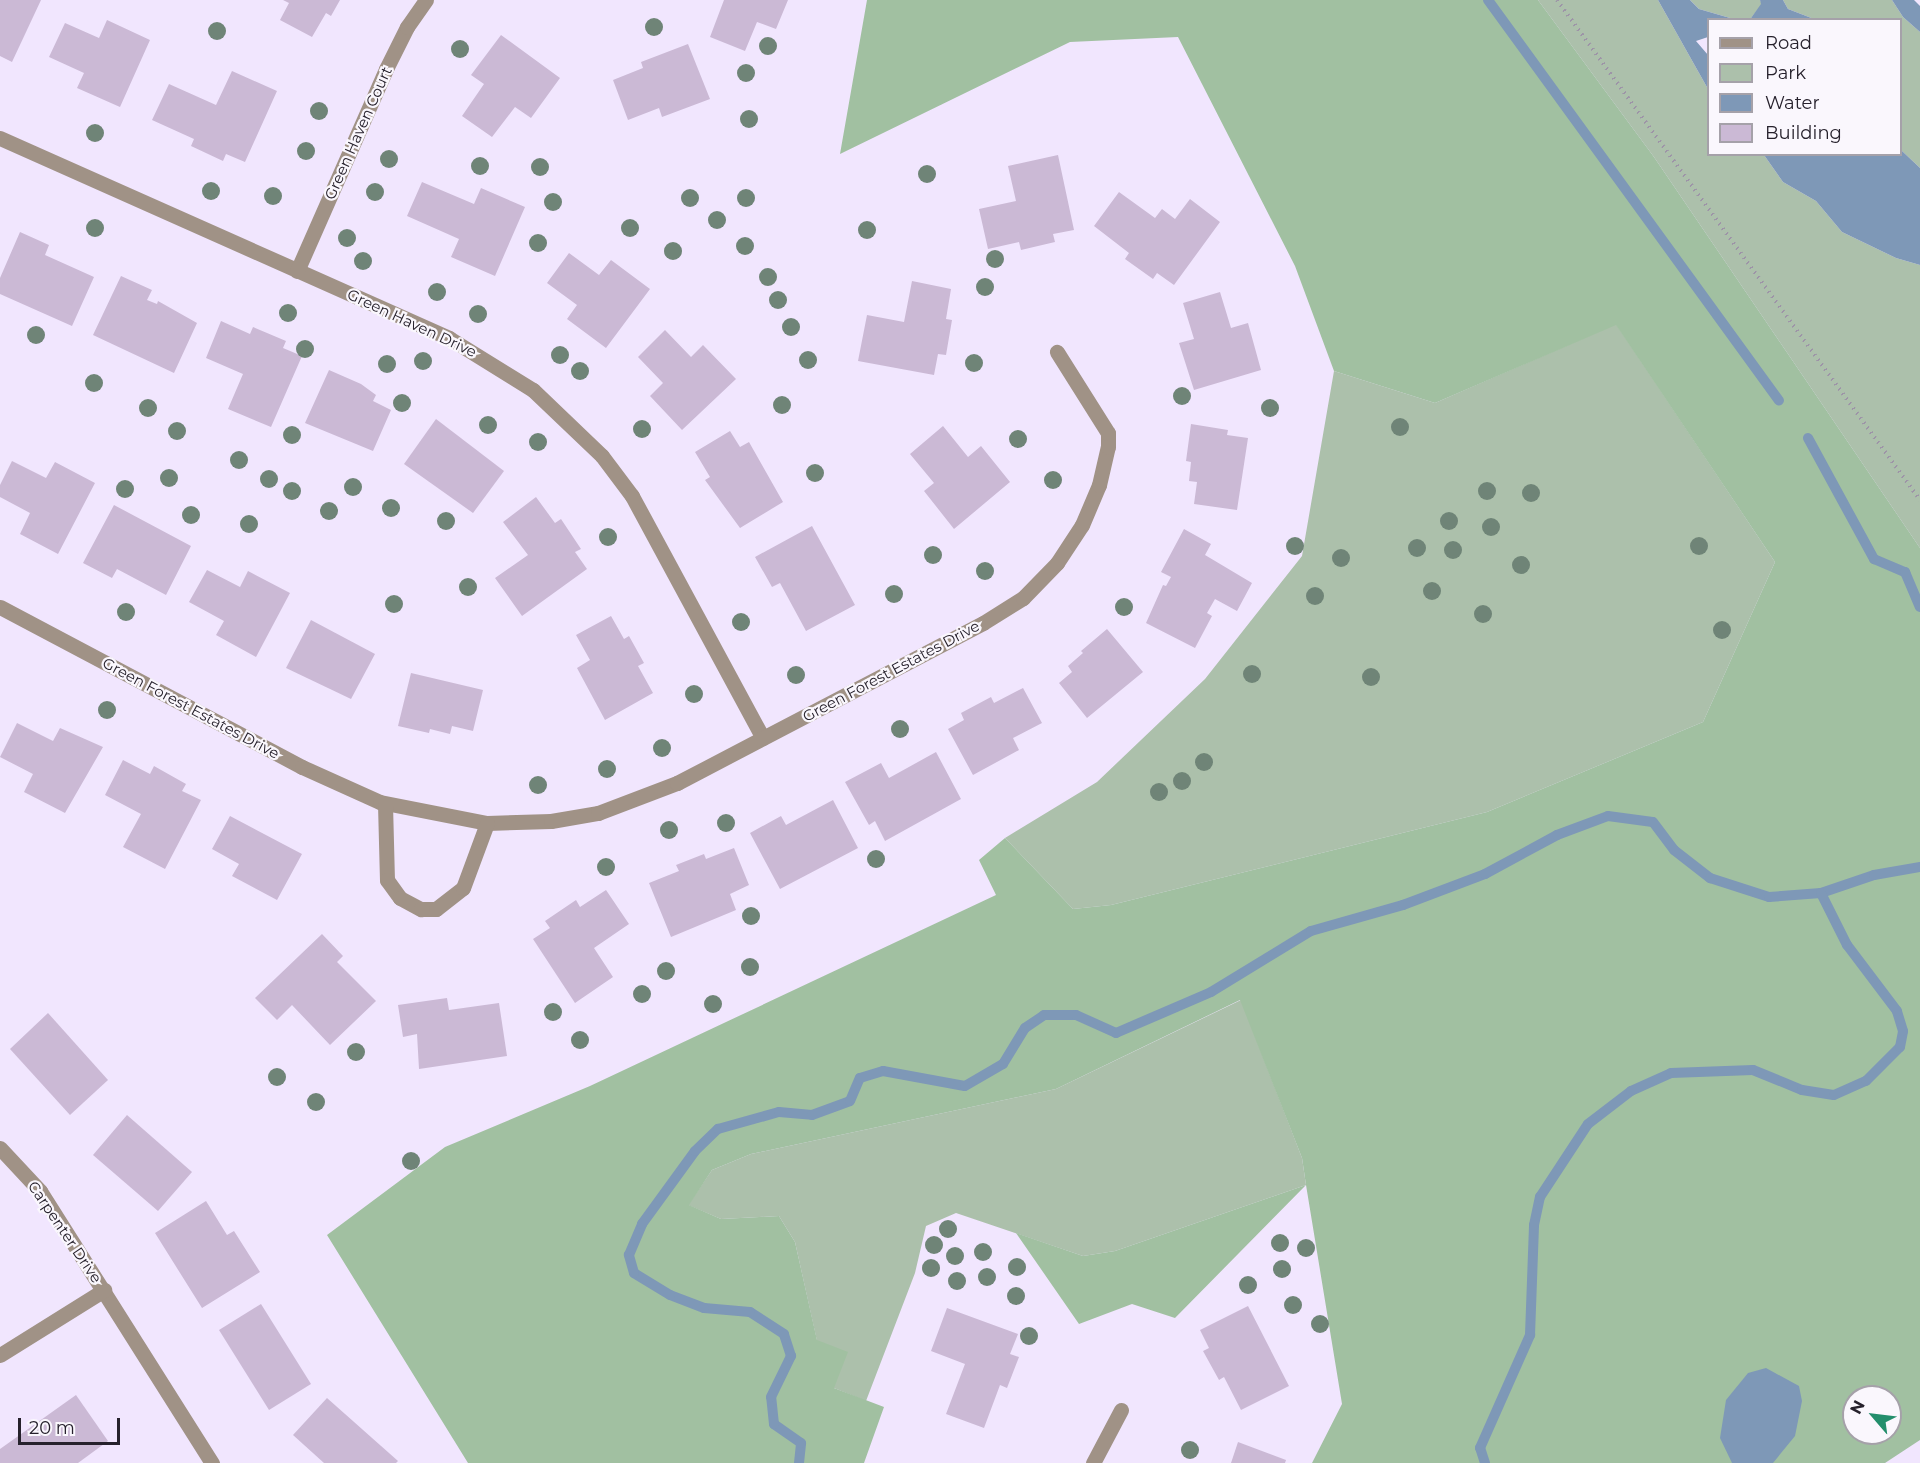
<!DOCTYPE html>
<style>
body{margin:0}
#map{position:relative;width:1920px;height:1463px;overflow:hidden;background:#f1e6fe;font-family:Montserrat,sans-serif}
div>[style]{position:absolute}
.green>*{inset:0;background:#acc0ab}
.forest>*{inset:0;background:#a1c0a1}
.water>*{inset:0;background:#7e98b7}
.stream>*{height:10px;margin:-5px;padding:0 5px;transform-origin:5px;border-radius:5px;background:#7e98b7}
.building>*{inset:0;background:#cbb9d5}
.path>*{height:4px;margin-top:-2px;transform-origin:0;background:repeating-linear-gradient(90deg,#9d94a7 0 1.5px,transparent 0 6px)}
.street>*{height:15px;margin:-7.5px;padding:0 7.5px;transform-origin:7.5px;border-radius:7.5px;background:#a09286}
.trees>*{width:18px;height:18px;margin:-9px;border-radius:50%;background:#6f8477}
span{translate:-50% -50%;white-space:nowrap;text-align:center;line-height:1.15;-webkit-text-stroke:4.5px #faf7fd;paint-order:stroke}
.street-label{font-size:15px;color:#26212c}
.legend{position:absolute;left:1707px;top:18px;width:195px;height:138px;box-sizing:border-box;background:#faf7fd;border:2px solid #a5a1a9;margin:0;padding:8px 10px;list-style:none;font-size:18px;color:#26212c}
.legend li{display:flex;align-items:center;gap:12px;height:30px}
.legend b{width:30px;border:2px solid #a5a1a9}
.north{position:absolute;left:1842px;top:1385px;width:60px;height:60px;box-sizing:border-box;background:#faf7fd;border:2px solid #a5a1a9;border-radius:50%;rotate:298deg;font-size:16px;font-weight:700;line-height:24px;text-align:center;color:#26212c}
.north::after{content:'';display:block;margin:auto;width:21px;height:27px;background:#238e6c;clip-path:polygon(50% 0,100% 100%,50% 72%,0 100%)}
.scale{position:absolute;left:18px;top:1418px;width:102px;height:27px;box-sizing:border-box;border:3px solid #26212c;border-top:0;padding-left:8px;font-size:18px;line-height:21px;white-space:nowrap;color:#26212c;-webkit-text-stroke:4px #faf7fd;paint-order:stroke}
</style>
<div id="map">
<div class="green">
<div style="clip-path:polygon(1538px 0,1658px 0,1708px 89px,1708px 154px,1764px 155px,1783px 182px,1816px 201px,1842px 232px,1896px 258px,1920px 265px,1920px 548px,1654px 157px)"></div>
<div style="clip-path:polygon(1690px 0,1760px 0,1762px 4px,1751px 18px,1730px 18px,1699px 9px)"></div>
<div style="clip-path:polygon(1783px 0,1892px 0,1903px 17px,1920px 32px,1920px 168px,1901px 150px,1900px 20px,1814px 19px,1788px 9px)"></div>
<div style="clip-path:polygon(1616px 324px,1775px 562px,1703px 722px,1487px 812px,1111px 905px,1073px 909px,1005px 838px,1097px 782px,1205px 679px,1302px 556px,1334px 371px,1435px 403px)"></div>
<div style="clip-path:polygon(1241px 1000px,1302px 1158px,1306px 1185px,1115px 1251px,1083px 1256px,956px 1213px,926px 1226px,915px 1273px,866px 1401px,834px 1388px,817px 1341px,795px 1242px,779px 1216px,721px 1219px,688px 1205px,712px 1170px,751px 1154px,1056px 1089px)"></div>
</div>
<div class="forest">
<div style="clip-path:polygon(evenodd,867px 0,1538px 0,1654px 157px,1920px 548px,1920px 1440px,1885px 1463px,1312px 1463px,1342px 1404px,1306px 1185px,1175px 1318px,1132px 1304px,1079px 1324px,1016px 1233px,1083px 1256px,1115px 1251px,1306px 1185px,1302px 1158px,1240px 1000px,1056px 1089px,751px 1154px,712px 1170px,689px 1205px,721px 1219px,779px 1216px,795px 1242px,817px 1340px,848px 1352px,834px 1388px,884px 1407px,864px 1463px,468px 1463px,327px 1235px,445px 1147px,590px 1086px,996px 895px,979px 860px,1005px 838px,1073px 909px,1111px 905px,1487px 812px,1703px 722px,1775px 562px,1616px 325px,1435px 403px,1334px 371px,1295px 266px,1178px 37px,1070px 42px,840px 154px,867px 0,1854px 1397px,1890px 1397px,1890px 1433px,1854px 1433px,1854px 1397px)"></div>
</div>
<div class="water">
<div style="clip-path:polygon(1658px 0,1690px 0,1699px 9px,1730px 18px,1751px 18px,1761px 4px,1760px 0,1783px 0,1788px 9px,1814px 19px,1708px 20px,1708px 37px,1696px 41px,1708px 55px,1708px 89px)"></div>
<div style="clip-path:polygon(1892px 0,1914px 0,1920px 6px,1920px 32px,1903px 17px)"></div>
<div style="clip-path:polygon(1901px 150px,1920px 168px,1920px 265px,1896px 258px,1842px 232px,1816px 201px,1783px 182px,1764px 155px,1900px 154px)"></div>
<div style="clip-path:polygon(1766px 1368px,1799px 1386px,1802px 1401px,1795px 1436px,1773px 1463px,1732px 1463px,1720px 1438px,1726px 1400px,1748px 1373px)"></div>
</div>
<div class="stream">
<div style="left:1488px;top:0;width:495px;rotate:54deg"></div>
<div style="left:1808px;top:438px;width:138px;rotate:61.4deg"></div>
<div style="left:1874px;top:559px;width:34px;rotate:23deg"></div>
<div style="left:1905px;top:572px;width:38px;rotate:67deg"></div>
<div style="left:799px;top:1463px;width:20px;rotate:-84deg"></div>
<div style="left:801px;top:1443px;width:33px;rotate:-145deg"></div>
<div style="left:774px;top:1424px;width:27px;rotate:-96deg"></div>
<div style="left:771px;top:1397px;width:46px;rotate:-64deg"></div>
<div style="left:791px;top:1356px;width:23px;rotate:-108deg"></div>
<div style="left:784px;top:1334px;width:40px;rotate:-147.1deg"></div>
<div style="left:750px;top:1312px;width:46px;rotate:-175deg"></div>
<div style="left:704px;top:1308px;width:36px;rotate:-159deg"></div>
<div style="left:670px;top:1295px;width:42px;rotate:-148.6deg"></div>
<div style="left:634px;top:1273px;width:19px;rotate:-106deg"></div>
<div style="left:629px;top:1255px;width:34px;rotate:-67deg"></div>
<div style="left:642px;top:1224px;width:90px;rotate:-54deg"></div>
<div style="left:695px;top:1151px;width:32px;rotate:-44deg"></div>
<div style="left:718px;top:1129px;width:63px;rotate:-15.6deg"></div>
<div style="left:779px;top:1112px;width:33px;rotate:5deg"></div>
<div style="left:812px;top:1115px;width:40px;rotate:-20.2deg"></div>
<div style="left:850px;top:1101px;width:25px;rotate:-67deg"></div>
<div style="left:860px;top:1078px;width:24px;rotate:-17deg"></div>
<div style="left:883px;top:1071px;width:83px;rotate:10.4deg"></div>
<div style="left:965px;top:1086px;width:44px;rotate:-30.1deg"></div>
<div style="left:1003px;top:1064px;width:42px;rotate:-58.6deg"></div>
<div style="left:1025px;top:1028px;width:23px;rotate:-34deg"></div>
<div style="left:1044px;top:1015px;width:32px"></div>
<div style="left:1076px;top:1015px;width:44px;rotate:24.2deg"></div>
<div style="left:1116px;top:1033px;width:103px;rotate:-23.3deg"></div>
<div style="left:1211px;top:992px;width:117px;rotate:-31.4deg"></div>
<div style="left:1311px;top:931px;width:96px;rotate:-15.8deg"></div>
<div style="left:1403px;top:905px;width:88px;rotate:-20.7deg"></div>
<div style="left:1485px;top:874px;width:82px;rotate:-28.4deg"></div>
<div style="left:1557px;top:835px;width:54px;rotate:-20.4deg"></div>
<div style="left:1608px;top:816px;width:45px;rotate:7.6deg"></div>
<div style="left:1653px;top:822px;width:35px;rotate:53deg"></div>
<div style="left:1674px;top:850px;width:46px;rotate:37.9deg"></div>
<div style="left:1710px;top:878px;width:62px;rotate:17.9deg"></div>
<div style="left:1769px;top:897px;width:52px;rotate:-4.4deg"></div>
<div style="left:1821px;top:893px;width:56px;rotate:-18.8deg"></div>
<div style="left:1874px;top:875px;width:47px;rotate:-9.9deg"></div>
<div style="left:1485px;top:1463px;width:16px;rotate:-108deg"></div>
<div style="left:1480px;top:1448px;width:124px;rotate:-66.1deg"></div>
<div style="left:1530px;top:1335px;width:110px;rotate:-87.9deg"></div>
<div style="left:1534px;top:1225px;width:29px;rotate:-78deg"></div>
<div style="left:1540px;top:1197px;width:87px;rotate:-56.7deg"></div>
<div style="left:1588px;top:1124px;width:54px;rotate:-37.5deg"></div>
<div style="left:1631px;top:1091px;width:44px;rotate:-24.2deg"></div>
<div style="left:1671px;top:1073px;width:82px;rotate:-2.1deg"></div>
<div style="left:1753px;top:1070px;width:53px;rotate:22.2deg"></div>
<div style="left:1802px;top:1090px;width:32px;rotate:9deg"></div>
<div style="left:1834px;top:1095px;width:35px;rotate:-24deg"></div>
<div style="left:1866px;top:1081px;width:48px;rotate:-45deg"></div>
<div style="left:1900px;top:1047px;width:16px;rotate:-79deg"></div>
<div style="left:1903px;top:1031px;width:21px;rotate:-107deg"></div>
<div style="left:1897px;top:1011px;width:83px;rotate:-127.1deg"></div>
<div style="left:1847px;top:945px;width:58px;rotate:-116.6deg"></div>
</div>
<div class="building">
<div style="clip-path:polygon(0 0,41px 0,12px 62px,0 56px)"></div>
<div style="clip-path:polygon(283px 0,340px 0,331px 16px,326px 13px,312px 37px,280px 20px,289px 3px)"></div>
<div style="clip-path:polygon(724px 0,788px 0,776px 29px,757px 22px,745px 51px,710px 37px)"></div>
<div style="clip-path:polygon(107px 20px,150px 40px,120px 107px,77px 88px,84px 73px,49px 57px,65px 23px,99px 38px)"></div>
<div style="clip-path:polygon(501px 35px,560px 78px,531px 118px,515px 107px,492px 137px,462px 116px,484px 84px,471px 75px)"></div>
<div style="clip-path:polygon(688px 44px,710px 99px,662px 117px,659px 108px,628px 120px,613px 80px,643px 68px,641px 62px)"></div>
<div style="clip-path:polygon(232px 71px,277px 91px,245px 162px,226px 154px,223px 161px,191px 146px,194px 139px,152px 120px,169px 84px,216px 105px)"></div>
<div style="clip-path:polygon(1058px 155px,1074px 230px,1053px 234px,1055px 242px,1021px 250px,1019px 242px,988px 249px,979px 209px,1016px 201px,1008px 166px)"></div>
<div style="clip-path:polygon(422px 182px,474px 204px,481px 188px,525px 207px,495px 276px,451px 257px,459px 239px,407px 216px)"></div>
<div style="clip-path:polygon(1119px 192px,1155px 218px,1162px 209px,1175px 219px,1190px 199px,1220px 222px,1174px 285px,1157px 273px,1153px 279px,1125px 259px,1129px 253px,1094px 226px)"></div>
<div style="clip-path:polygon(20px 232px,49px 245px,45px 255px,94px 277px,72px 326px,0 294px,0 278px)"></div>
<div style="clip-path:polygon(569px 253px,599px 275px,611px 260px,650px 289px,606px 348px,567px 319px,577px 305px,547px 283px)"></div>
<div style="clip-path:polygon(121px 276px,152px 290px,147px 300px,157px 304px,158px 301px,197px 323px,174px 373px,93px 335px)"></div>
<div style="clip-path:polygon(912px 281px,951px 289px,946px 319px,952px 320px,946px 355px,938px 354px,934px 375px,858px 361px,867px 315px,904px 322px)"></div>
<div style="clip-path:polygon(1220px 292px,1231px 328px,1248px 323px,1261px 370px,1194px 390px,1179px 343px,1194px 339px,1183px 303px)"></div>
<div style="clip-path:polygon(221px 321px,250px 334px,253px 327px,286px 341px,283px 348px,302px 356px,271px 427px,228px 409px,243px 374px,206px 358px)"></div>
<div style="clip-path:polygon(665px 330px,691px 357px,703px 345px,736px 379px,682px 430px,650px 396px,663px 383px,638px 357px)"></div>
<div style="clip-path:polygon(329px 370px,361px 384px,376px 395px,373px 401px,391px 410px,373px 451px,305px 423px)"></div>
<div style="clip-path:polygon(436px 419px,504px 471px,473px 513px,404px 464px)"></div>
<div style="clip-path:polygon(1191px 424px,1228px 430px,1227px 435px,1248px 438px,1237px 510px,1194px 504px,1197px 482px,1189px 481px,1191px 462px,1186px 461px)"></div>
<div style="clip-path:polygon(943px 426px,968px 457px,981px 446px,1010px 482px,954px 529px,924px 491px,934px 483px,910px 454px)"></div>
<div style="clip-path:polygon(730px 431px,740px 447px,749px 442px,783px 502px,740px 528px,705px 480px,710px 477px,695px 452px)"></div>
<div style="clip-path:polygon(12px 461px,46px 478px,55px 462px,95px 483px,58px 554px,20px 534px,30px 513px,0 497px,0 485px)"></div>
<div style="clip-path:polygon(536px 497px,555px 523px,561px 519px,581px 549px,575px 552px,587px 569px,522px 616px,495px 578px,528px 555px,503px 522px)"></div>
<div style="clip-path:polygon(114px 505px,191px 546px,166px 595px,117px 569px,112px 578px,83px 563px)"></div>
<div style="clip-path:polygon(812px 526px,855px 605px,806px 631px,780px 583px,772px 587px,755px 557px)"></div>
<div style="clip-path:polygon(1184px 529px,1211px 544px,1205px 555px,1252px 583px,1237px 611px,1215px 599px,1207px 613px,1212px 616px,1195px 648px,1146px 623px,1163px 585px,1166px 586px,1171px 577px,1161px 572px)"></div>
<div style="clip-path:polygon(207px 570px,240px 587px,248px 571px,290px 593px,256px 657px,216px 635px,224px 621px,189px 602px)"></div>
<div style="clip-path:polygon(611px 616px,624px 639px,629px 636px,644px 663px,638px 666px,653px 693px,605px 720px,577px 668px,590px 660px,576px 635px)"></div>
<div style="clip-path:polygon(311px 620px,375px 654px,351px 699px,286px 668px)"></div>
<div style="clip-path:polygon(1107px 629px,1143px 672px,1087px 718px,1059px 683px,1072px 672px,1068px 666px,1083px 653px,1081px 651px)"></div>
<div style="clip-path:polygon(411px 673px,483px 690px,473px 731px,452px 726px,450px 734px,430px 729px,429px 733px,398px 726px)"></div>
<div style="clip-path:polygon(1023px 688px,1042px 723px,1013px 738px,1019px 750px,973px 775px,948px 729px,964px 720px,961px 713px,991px 697px,994px 703px)"></div>
<div style="clip-path:polygon(17px 723px,53px 741px,60px 728px,103px 747px,65px 813px,24px 792px,33px 774px,0 757px)"></div>
<div style="clip-path:polygon(936px 752px,961px 799px,885px 841px,875px 821px,869px 825px,845px 782px,881px 763px,889px 778px)"></div>
<div style="clip-path:polygon(123px 760px,150px 774px,154px 766px,186px 784px,182px 791px,201px 800px,165px 869px,123px 847px,141px 814px,105px 795px)"></div>
<div style="clip-path:polygon(833px 800px,858px 848px,780px 889px,750px 833px,781px 816px,786px 825px)"></div>
<div style="clip-path:polygon(230px 816px,302px 854px,277px 900px,232px 876px,239px 864px,212px 849px)"></div>
<div style="clip-path:polygon(734px 848px,749px 885px,730px 894px,736px 910px,671px 937px,649px 883px,679px 871px,676px 865px,704px 854px,706px 859px)"></div>
<div style="clip-path:polygon(606px 890px,629px 924px,594px 948px,613px 977px,575px 1003px,533px 939px,550px 928px,545px 921px,576px 900px,580px 907px)"></div>
<div style="clip-path:polygon(322px 934px,343px 956px,337px 962px,376px 1001px,330px 1045px,292px 1005px,277px 1020px,255px 998px)"></div>
<div style="clip-path:polygon(447px 998px,449px 1010px,499px 1003px,507px 1056px,419px 1069px,417px 1034px,403px 1037px,398px 1005px)"></div>
<div style="clip-path:polygon(48px 1013px,108px 1080px,70px 1115px,10px 1049px)"></div>
<div style="clip-path:polygon(127px 1115px,192px 1172px,158px 1211px,93px 1155px)"></div>
<div style="clip-path:polygon(206px 1201px,227px 1235px,234px 1231px,260px 1272px,202px 1308px,155px 1233px)"></div>
<div style="clip-path:polygon(261px 1304px,311px 1384px,269px 1410px,219px 1330px)"></div>
<div style="clip-path:polygon(1248px 1306px,1289px 1386px,1241px 1410px,1224px 1377px,1219px 1380px,1203px 1351px,1209px 1348px,1200px 1330px)"></div>
<div style="clip-path:polygon(947px 1308px,1018px 1334px,1010px 1354px,1019px 1357px,1007px 1388px,1000px 1385px,984px 1428px,946px 1414px,965px 1364px,931px 1351px)"></div>
<div style="clip-path:polygon(76px 1395px,108px 1441px,78px 1463px,0 1463px,0 1449px)"></div>
<div style="clip-path:polygon(327px 1398px,398px 1461px,396px 1463px,324px 1463px,293px 1435px)"></div>
<div style="clip-path:polygon(1238px 1442px,1286px 1460px,1285px 1463px,1231px 1463px)"></div>
</div>
<div class="path">
<div style="left:1557px;top:0;width:618px;rotate:54.02deg"></div>
</div>
<div class="street">
<div style="left:0;top:138px;width:492px;rotate:24deg"></div>
<div style="left:449px;top:338px;width:99px;rotate:31.8deg"></div>
<div style="left:533px;top:390px;width:95px;rotate:43.7deg"></div>
<div style="left:602px;top:456px;width:50px;rotate:53.1deg"></div>
<div style="left:632px;top:496px;width:275px;rotate:61.6deg"></div>
<div style="left:297px;top:271px;width:221px;rotate:-66.2deg"></div>
<div style="left:386px;top:69px;width:47px;rotate:-63.4deg"></div>
<div style="left:407px;top:27px;width:33px;rotate:-55deg"></div>
<div style="left:0;top:607px;width:342px;rotate:27.9deg"></div>
<div style="left:302px;top:767px;width:85px;rotate:24.2deg"></div>
<div style="left:380px;top:802px;width:109px;rotate:11.1deg"></div>
<div style="left:487px;top:823px;width:64px;rotate:-1.8deg"></div>
<div style="left:551px;top:821px;width:48px;rotate:-9.7deg"></div>
<div style="left:598px;top:813px;width:85px;rotate:-20.8deg"></div>
<div style="left:677px;top:783px;width:345px;rotate:-27.6deg"></div>
<div style="left:983px;top:623px;width:47px;rotate:-32deg"></div>
<div style="left:1023px;top:598px;width:49px;rotate:-45.8deg"></div>
<div style="left:1057px;top:563px;width:45px;rotate:-56.7deg"></div>
<div style="left:1082px;top:525px;width:43px;rotate:-67deg"></div>
<div style="left:1099px;top:485px;width:39px;rotate:-77deg"></div>
<div style="left:1108px;top:447px;width:14px;rotate:-90deg"></div>
<div style="left:1108px;top:433px;width:96px;rotate:-122.2deg"></div>
<div style="left:385px;top:804px;width:76px;rotate:88.5deg"></div>
<div style="left:387px;top:880px;width:22px;rotate:54deg"></div>
<div style="left:400px;top:898px;width:24px;rotate:28deg"></div>
<div style="left:421px;top:909px;width:15px"></div>
<div style="left:436px;top:909px;width:34px;rotate:-38deg"></div>
<div style="left:463px;top:888px;width:69px;rotate:-69.7deg"></div>
<div style="left:0;top:1148px;width:59px;rotate:47.1deg"></div>
<div style="left:40px;top:1191px;width:322px;rotate:57.7deg"></div>
<div style="left:0;top:1355px;width:123px;rotate:-32deg"></div>
<div style="left:1093px;top:1463px;width:60px;rotate:-62.2deg"></div>
</div>
<div class="trees">
<div style="left:654px;top:27px"></div>
<div style="left:217px;top:31px"></div>
<div style="left:768px;top:46px"></div>
<div style="left:460px;top:49px"></div>
<div style="left:746px;top:73px"></div>
<div style="left:319px;top:111px"></div>
<div style="left:749px;top:119px"></div>
<div style="left:95px;top:133px"></div>
<div style="left:306px;top:151px"></div>
<div style="left:389px;top:159px"></div>
<div style="left:480px;top:166px"></div>
<div style="left:540px;top:167px"></div>
<div style="left:927px;top:174px"></div>
<div style="left:211px;top:191px"></div>
<div style="left:375px;top:192px"></div>
<div style="left:273px;top:196px"></div>
<div style="left:690px;top:198px"></div>
<div style="left:746px;top:198px"></div>
<div style="left:553px;top:202px"></div>
<div style="left:717px;top:220px"></div>
<div style="left:95px;top:228px"></div>
<div style="left:630px;top:228px"></div>
<div style="left:867px;top:230px"></div>
<div style="left:347px;top:238px"></div>
<div style="left:538px;top:243px"></div>
<div style="left:745px;top:246px"></div>
<div style="left:673px;top:251px"></div>
<div style="left:995px;top:259px"></div>
<div style="left:363px;top:261px"></div>
<div style="left:768px;top:277px"></div>
<div style="left:985px;top:287px"></div>
<div style="left:437px;top:292px"></div>
<div style="left:778px;top:300px"></div>
<div style="left:288px;top:313px"></div>
<div style="left:478px;top:314px"></div>
<div style="left:791px;top:327px"></div>
<div style="left:36px;top:335px"></div>
<div style="left:305px;top:349px"></div>
<div style="left:560px;top:355px"></div>
<div style="left:808px;top:360px"></div>
<div style="left:423px;top:361px"></div>
<div style="left:974px;top:363px"></div>
<div style="left:387px;top:364px"></div>
<div style="left:580px;top:371px"></div>
<div style="left:94px;top:383px"></div>
<div style="left:1182px;top:396px"></div>
<div style="left:402px;top:403px"></div>
<div style="left:782px;top:405px"></div>
<div style="left:148px;top:408px"></div>
<div style="left:1270px;top:408px"></div>
<div style="left:488px;top:425px"></div>
<div style="left:1400px;top:427px"></div>
<div style="left:642px;top:429px"></div>
<div style="left:177px;top:431px"></div>
<div style="left:292px;top:435px"></div>
<div style="left:1018px;top:439px"></div>
<div style="left:538px;top:442px"></div>
<div style="left:239px;top:460px"></div>
<div style="left:815px;top:473px"></div>
<div style="left:169px;top:478px"></div>
<div style="left:269px;top:479px"></div>
<div style="left:1053px;top:480px"></div>
<div style="left:353px;top:487px"></div>
<div style="left:125px;top:489px"></div>
<div style="left:292px;top:491px"></div>
<div style="left:1487px;top:491px"></div>
<div style="left:1531px;top:493px"></div>
<div style="left:391px;top:508px"></div>
<div style="left:329px;top:511px"></div>
<div style="left:191px;top:515px"></div>
<div style="left:446px;top:521px"></div>
<div style="left:1449px;top:521px"></div>
<div style="left:249px;top:524px"></div>
<div style="left:1491px;top:527px"></div>
<div style="left:608px;top:537px"></div>
<div style="left:1295px;top:546px"></div>
<div style="left:1699px;top:546px"></div>
<div style="left:1417px;top:548px"></div>
<div style="left:1453px;top:550px"></div>
<div style="left:933px;top:555px"></div>
<div style="left:1341px;top:558px"></div>
<div style="left:1521px;top:565px"></div>
<div style="left:985px;top:571px"></div>
<div style="left:468px;top:587px"></div>
<div style="left:1432px;top:591px"></div>
<div style="left:894px;top:594px"></div>
<div style="left:1315px;top:596px"></div>
<div style="left:394px;top:604px"></div>
<div style="left:1124px;top:607px"></div>
<div style="left:126px;top:612px"></div>
<div style="left:1483px;top:614px"></div>
<div style="left:741px;top:622px"></div>
<div style="left:1722px;top:630px"></div>
<div style="left:1252px;top:674px"></div>
<div style="left:796px;top:675px"></div>
<div style="left:1371px;top:677px"></div>
<div style="left:694px;top:694px"></div>
<div style="left:107px;top:710px"></div>
<div style="left:900px;top:729px"></div>
<div style="left:662px;top:748px"></div>
<div style="left:1204px;top:762px"></div>
<div style="left:607px;top:769px"></div>
<div style="left:1182px;top:781px"></div>
<div style="left:538px;top:785px"></div>
<div style="left:1159px;top:792px"></div>
<div style="left:726px;top:823px"></div>
<div style="left:669px;top:830px"></div>
<div style="left:876px;top:859px"></div>
<div style="left:606px;top:867px"></div>
<div style="left:751px;top:916px"></div>
<div style="left:750px;top:967px"></div>
<div style="left:666px;top:971px"></div>
<div style="left:642px;top:994px"></div>
<div style="left:713px;top:1004px"></div>
<div style="left:553px;top:1012px"></div>
<div style="left:580px;top:1040px"></div>
<div style="left:356px;top:1052px"></div>
<div style="left:277px;top:1077px"></div>
<div style="left:316px;top:1102px"></div>
<div style="left:411px;top:1161px"></div>
<div style="left:948px;top:1229px"></div>
<div style="left:1280px;top:1243px"></div>
<div style="left:934px;top:1245px"></div>
<div style="left:1306px;top:1248px"></div>
<div style="left:983px;top:1252px"></div>
<div style="left:955px;top:1256px"></div>
<div style="left:1017px;top:1267px"></div>
<div style="left:931px;top:1268px"></div>
<div style="left:1282px;top:1269px"></div>
<div style="left:987px;top:1277px"></div>
<div style="left:957px;top:1281px"></div>
<div style="left:1248px;top:1285px"></div>
<div style="left:1016px;top:1296px"></div>
<div style="left:1293px;top:1305px"></div>
<div style="left:1320px;top:1324px"></div>
<div style="left:1029px;top:1336px"></div>
<div style="left:1190px;top:1450px"></div>
</div>
<div class="street-label">
<span style="left:358px;top:133px;rotate:-66deg">Green Haven Court</span>
<span style="left:412px;top:323px;rotate:25deg">Green Haven Drive</span>
<span style="left:891px;top:671px;rotate:-28deg">Green Forest Estates Drive</span>
<span style="left:191px;top:708px;rotate:28deg">Green Forest Estates Drive</span>
<span style="left:65px;top:1232px;rotate:56deg">Carpenter Drive</span>
</div>
<ul class="legend">
<li><b style="height:8px;background:#a09286"></b>Road</li>
<li><b style="height:16px;background:#acc0ab"></b>Park</li>
<li><b style="height:16px;background:#7e98b7"></b>Water</li>
<li><b style="height:16px;background:#cbb9d5"></b>Building</li>
</ul>
<div class="north">N</div>
<div class="scale">20 m</div>
</div>
